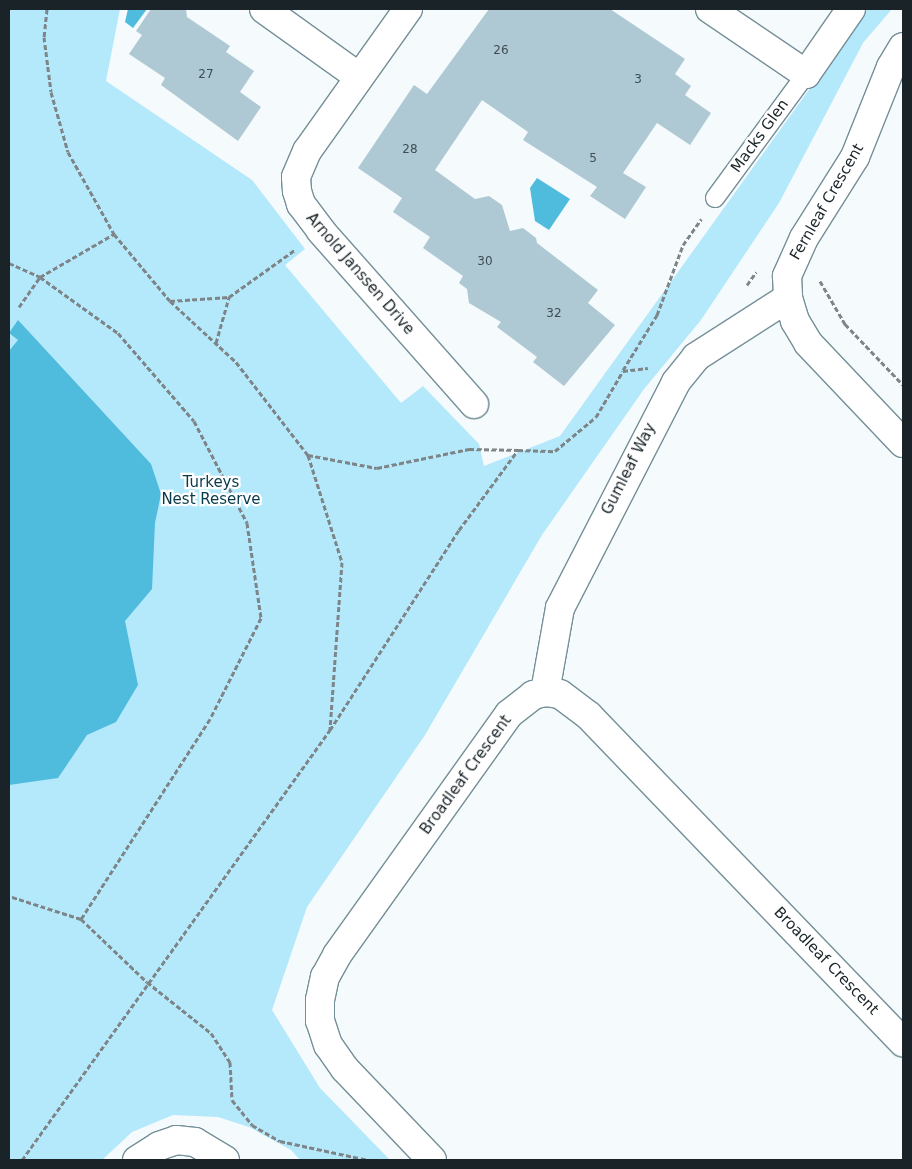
<!DOCTYPE html>
<style>
body{margin:0}
#map{position:relative;width:912px;height:1169px;overflow:hidden;background:#f5fafc;font-family:"DejaVu Sans",sans-serif}
div>[style]{position:absolute}
.green>*{inset:0;background:#b4e8fb}
.water>*{inset:0;background:#4fbbdd}
.building>*{inset:0;background:#aec9d3}
.path>*{height:3px;margin-top:-1.5px;transform-origin:0;background:repeating-linear-gradient(90deg,#7e8588 0 5px,transparent 0 7.5px)}
.roads{filter:drop-shadow(1px 0 #758f98) drop-shadow(-1px 0 #758f98) drop-shadow(0 1px #758f98) drop-shadow(0 -1px #758f98)}
.lane>*{height:18px;margin:-9px;padding:0 9px;transform-origin:9px;border-radius:9px;background:#fff}
.street>*{height:28px;margin:-14px;padding:0 14px;transform-origin:14px;border-radius:14px;background:#fff}
span{translate:-50% -50%;white-space:nowrap;text-align:center;line-height:1.15;-webkit-text-stroke:4.5px #fff;paint-order:stroke}
.number-label{font-size:12px;color:#3f4d53}
.number-label span{-webkit-text-stroke-width:0}
.street-label{font-size:15px;color:#1a2428}
.park-label{font-size:15px;color:#083a49}
.frame{position:absolute;inset:0;border:10px solid #1a2428;pointer-events:none}
</style>
<div id="map">
<div class="green">
<div style="clip-path:polygon(9px 9px,120px 9px,106px 81px,252px 180px,305px 249px,285px 265px,401px 403px,423px 386px,479px 444px,484px 466px,560px 436px,867px 9px,892px 9px,863px 43px,779px 203px,701px 320px,644px 389px,542px 535px,425px 735px,307px 907px,272px 1010px,320px 1088px,390px 1160px,300px 1160px,291px 1150px,249px 1127px,218px 1117px,173px 1115px,132px 1132px,102px 1160px,9px 1160px)"></div>
</div>
<div class="water">
<div style="clip-path:polygon(128px 9px,147px 9px,133px 28px,125px 22px)"></div>
<div style="clip-path:polygon(537px 178px,570px 199px,549px 230px,535px 221px,530px 188px)"></div>
<div style="clip-path:polygon(18px 320px,151px 464px,161px 494px,155px 523px,152px 589px,125px 621px,138px 685px,116px 722px,87px 735px,58px 778px,9px 785px,9px 351px,18px 340px,9px 333px)"></div>
</div>
<div class="building">
<div style="clip-path:polygon(151px 9px,186px 9px,187px 17px,230px 46px,226px 52px,254px 71px,240px 92px,261px 107px,238px 141px,161px 85px,165px 78px,129px 54px,142px 35px,136px 31px)"></div>
<div style="clip-path:polygon(489px 9px,610px 9px,685px 59px,675px 74px,691px 86px,685px 95px,711px 113px,690px 145px,657px 123px,623px 173px,646px 187px,625px 219px,590px 196px,597px 187px,523px 140px,528px 132px,482px 100px,435px 170px,475px 199px,489px 196px,502px 205px,510px 231px,523px 228px,536px 238px,537px 243px,598px 290px,588px 303px,615px 325px,564px 386px,533px 362px,537px 357px,497px 327px,501px 322px,469px 303px,467px 289px,459px 283px,463px 276px,423px 248px,430px 237px,393px 212px,402px 198px,358px 168px,414px 85px,427px 94px)"></div>
</div>
<div class="path">
<div style="left:47px;top:9px;width:28px;rotate:96deg"></div>
<div style="left:44px;top:37px;width:55px;rotate:82.7deg"></div>
<div style="left:51px;top:92px;width:62px;rotate:74.2deg"></div>
<div style="left:68px;top:152px;width:94px;rotate:60.7deg"></div>
<div style="left:114px;top:234px;width:87px;rotate:50.1deg"></div>
<div style="left:170px;top:301px;width:90px;rotate:42.7deg"></div>
<div style="left:236px;top:362px;width:118px;rotate:52.3deg"></div>
<div style="left:308px;top:455px;width:112px;rotate:72.4deg"></div>
<div style="left:342px;top:562px;width:168px;rotate:94.1deg"></div>
<div style="left:9px;top:263px;width:34px;rotate:24deg"></div>
<div style="left:40px;top:277px;width:96px;rotate:35.7deg"></div>
<div style="left:118px;top:333px;width:116px;rotate:49.2deg"></div>
<div style="left:194px;top:421px;width:115px;rotate:62.5deg"></div>
<div style="left:247px;top:523px;width:96px;rotate:81.6deg"></div>
<div style="left:261px;top:618px;width:113px;rotate:116.8deg"></div>
<div style="left:210px;top:719px;width:238px;rotate:122.8deg"></div>
<div style="left:81px;top:919px;width:76px;rotate:-162.3deg"></div>
<div style="left:820px;top:281px;width:50px;rotate:59.8deg"></div>
<div style="left:845px;top:324px;width:84px;rotate:46.4deg"></div>
<div style="left:747px;top:285px;width:16px;rotate:-55deg"></div>
<div style="left:170px;top:301px;width:59px;rotate:-3.9deg"></div>
<div style="left:19px;top:307px;width:37px;rotate:-55deg"></div>
<div style="left:40px;top:277px;width:86px;rotate:-30.2deg"></div>
<div style="left:216px;top:343px;width:48px;rotate:-74.2deg"></div>
<div style="left:229px;top:297px;width:82px;rotate:-35.6deg"></div>
<div style="left:623px;top:370px;width:65px;rotate:-58.3deg"></div>
<div style="left:657px;top:315px;width:75px;rotate:-69.6deg"></div>
<div style="left:683px;top:245px;width:32px;rotate:-55deg"></div>
<div style="left:308px;top:455px;width:70px;rotate:10.7deg"></div>
<div style="left:377px;top:468px;width:94px;rotate:-11.7deg"></div>
<div style="left:469px;top:449px;width:49px;rotate:1.2deg"></div>
<div style="left:81px;top:919px;width:91px;rotate:43.7deg"></div>
<div style="left:147px;top:982px;width:82px;rotate:38.6deg"></div>
<div style="left:211px;top:1033px;width:35px;rotate:57deg"></div>
<div style="left:230px;top:1062px;width:38px;rotate:87deg"></div>
<div style="left:232px;top:1100px;width:32px;rotate:51deg"></div>
<div style="left:252px;top:1125px;width:32px;rotate:30deg"></div>
<div style="left:280px;top:1141px;width:90px;rotate:12.2deg"></div>
<div style="left:22px;top:1160px;width:529px;rotate:-54.39deg"></div>
<div style="left:330px;top:730px;width:238px;rotate:-57.2deg"></div>
<div style="left:459px;top:530px;width:99px;rotate:-53.6deg"></div>
<div style="left:518px;top:450px;width:37px;rotate:2deg"></div>
<div style="left:555px;top:451px;width:53px;rotate:-39.7deg"></div>
<div style="left:596px;top:417px;width:53px;rotate:-59.6deg"></div>
<div style="left:623px;top:371px;width:25px;rotate:-7deg"></div>
</div>
<div class="roads">
<div class="lane">
<div style="left:715px;top:198px;width:154px;rotate:-53.7deg"></div>
</div>
<div class="street">
<div style="left:264px;top:9px;width:117px;rotate:35.6deg"></div>
<div style="left:408px;top:9px;width:174px;rotate:125.4deg"></div>
<div style="left:307px;top:151px;width:28px;rotate:113deg"></div>
<div style="left:296px;top:177px;width:14px;rotate:86deg"></div>
<div style="left:297px;top:191px;width:14px;rotate:73deg"></div>
<div style="left:301px;top:204px;width:34px;rotate:53deg"></div>
<div style="left:321px;top:231px;width:231px;rotate:48.5deg"></div>
<div style="left:710px;top:9px;width:116px;rotate:34.1deg"></div>
<div style="left:806px;top:74px;width:79px;rotate:-55.3deg"></div>
<div style="left:903px;top:47px;width:23px;rotate:121deg"></div>
<div style="left:891px;top:67px;width:97px;rotate:111.8deg"></div>
<div style="left:855px;top:157px;width:96px;rotate:122.2deg"></div>
<div style="left:804px;top:238px;width:42px;rotate:114.1deg"></div>
<div style="left:787px;top:276px;width:22px;rotate:87deg"></div>
<div style="left:788px;top:298px;width:24px;rotate:73deg"></div>
<div style="left:795px;top:321px;width:26px;rotate:59deg"></div>
<div style="left:808px;top:343px;width:138px;rotate:46.5deg"></div>
<div style="left:545px;top:692px;width:85px;rotate:-79.9deg"></div>
<div style="left:560px;top:608px;width:254px;rotate:-62.8deg"></div>
<div style="left:676px;top:382px;width:32px;rotate:-51deg"></div>
<div style="left:696px;top:357px;width:109px;rotate:-32.7deg"></div>
<div style="left:137px;top:1160px;width:26px;rotate:-32deg"></div>
<div style="left:159px;top:1146px;width:18px;rotate:-19deg"></div>
<div style="left:176px;top:1140px;width:19px;rotate:6deg"></div>
<div style="left:195px;top:1142px;width:35px;rotate:31deg"></div>
<div style="left:432px;top:1160px;width:126px;rotate:-133.7deg"></div>
<div style="left:345px;top:1069px;width:29px;rotate:-125deg"></div>
<div style="left:328px;top:1045px;width:25px;rotate:-108deg"></div>
<div style="left:320px;top:1021px;width:21px;rotate:-90deg"></div>
<div style="left:320px;top:1000px;width:24px;rotate:-78deg"></div>
<div style="left:325px;top:977px;width:25px;rotate:-61deg"></div>
<div style="left:337px;top:955px;width:296px;rotate:-54.5deg"></div>
<div style="left:509px;top:714px;width:31px;rotate:-38deg"></div>
<div style="left:533px;top:695px;width:12px;rotate:-14deg"></div>
<div style="left:545px;top:692px;width:15px;rotate:8deg"></div>
<div style="left:560px;top:694px;width:36px;rotate:37deg"></div>
<div style="left:589px;top:716px;width:453px;rotate:46.1deg"></div>
</div>
</div>
<div class="number-label">
<span style="left:501px;top:51px">26</span>
<span style="left:206px;top:75px">27</span>
<span style="left:638px;top:80px">3</span>
<span style="left:410px;top:150px">28</span>
<span style="left:593px;top:159px">5</span>
<span style="left:485px;top:262px">30</span>
<span style="left:554px;top:314px">32</span>
</div>
<div class="street-label">
<span style="left:760px;top:136px;rotate:-54deg">Macks Glen</span>
<span style="left:827px;top:202px;rotate:-60deg">Fernleaf Crescent</span>
<span style="left:360px;top:274px;rotate:49deg">Arnold Janssen Drive</span>
<span style="left:629px;top:469px;rotate:-63deg">Gumleaf Way</span>
<span style="left:466px;top:775px;rotate:-54deg">Broadleaf Crescent</span>
<span style="left:826px;top:961px;rotate:46deg">Broadleaf Crescent</span>
</div>
<div class="park-label">
<span style="left:211px;top:491px">Turkeys<br>Nest Reserve</span>
</div>
<div class="frame"></div>
</div>
